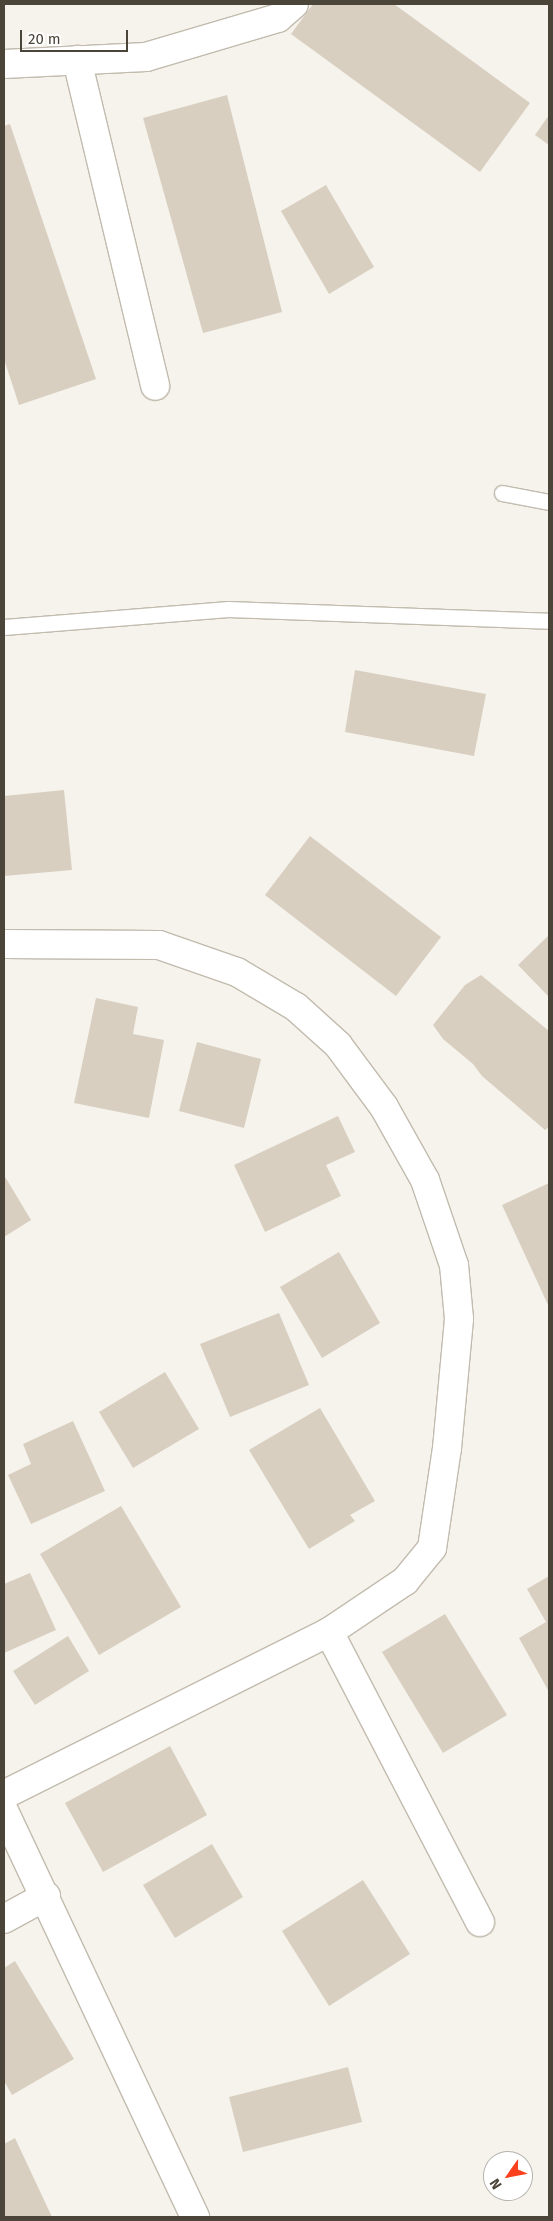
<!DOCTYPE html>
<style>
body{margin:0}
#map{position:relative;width:553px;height:2221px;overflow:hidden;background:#f6f3ec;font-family:"Fira Sans",sans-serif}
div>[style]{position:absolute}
.building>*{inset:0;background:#d8cfc1}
.roads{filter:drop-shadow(1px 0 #c2bbae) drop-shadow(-1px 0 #c2bbae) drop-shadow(0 1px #c2bbae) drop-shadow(0 -1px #c2bbae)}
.service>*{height:15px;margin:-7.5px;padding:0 7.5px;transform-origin:7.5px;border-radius:7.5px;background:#fff}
.minor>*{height:28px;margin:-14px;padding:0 14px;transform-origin:14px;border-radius:14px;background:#fff}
span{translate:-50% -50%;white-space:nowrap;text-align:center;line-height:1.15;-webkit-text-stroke:5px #fff;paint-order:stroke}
.frame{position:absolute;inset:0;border:5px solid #4b4439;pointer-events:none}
.north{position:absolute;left:483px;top:2151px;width:50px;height:50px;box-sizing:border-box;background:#fff;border:1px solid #b7b4b0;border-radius:50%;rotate:237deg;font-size:14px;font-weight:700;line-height:20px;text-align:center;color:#4b4439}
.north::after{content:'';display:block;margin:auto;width:18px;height:22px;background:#fc3f1d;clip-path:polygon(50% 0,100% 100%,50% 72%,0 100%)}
.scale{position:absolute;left:20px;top:30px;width:108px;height:22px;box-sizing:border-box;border:2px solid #4b4439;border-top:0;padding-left:6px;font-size:15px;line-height:18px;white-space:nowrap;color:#4b4439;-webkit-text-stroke:4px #fff;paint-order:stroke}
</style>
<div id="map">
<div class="building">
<div style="clip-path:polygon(313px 4px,394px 4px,530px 103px,480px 172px,291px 34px)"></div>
<div style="clip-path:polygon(227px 95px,282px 312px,203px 333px,143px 118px)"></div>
<div style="clip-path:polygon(549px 115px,549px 145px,535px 135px)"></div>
<div style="clip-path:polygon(10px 124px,96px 379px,19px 405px,4px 359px,4px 126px)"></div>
<div style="clip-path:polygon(326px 185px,374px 267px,329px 294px,281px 211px)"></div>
<div style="clip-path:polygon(355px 670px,486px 694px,474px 756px,345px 732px)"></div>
<div style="clip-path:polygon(64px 790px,72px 870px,4px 876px,4px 796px)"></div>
<div style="clip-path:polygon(310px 836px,441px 937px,396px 996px,265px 895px)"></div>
<div style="clip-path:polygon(549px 935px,549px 997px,518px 965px)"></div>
<div style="clip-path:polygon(481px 975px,549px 1031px,549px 1127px,545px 1130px,482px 1076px,473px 1064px,443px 1039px,433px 1025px,465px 985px)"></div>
<div style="clip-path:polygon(96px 998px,138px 1007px,133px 1034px,164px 1040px,149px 1118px,74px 1103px)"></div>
<div style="clip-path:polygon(197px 1042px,261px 1059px,244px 1128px,179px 1111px)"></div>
<div style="clip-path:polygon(338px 1116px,355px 1152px,326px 1165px,341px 1196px,265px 1232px,234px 1165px)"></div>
<div style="clip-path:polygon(4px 1175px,31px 1220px,4px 1237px)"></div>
<div style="clip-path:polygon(549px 1183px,549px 1307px,502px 1205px)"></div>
<div style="clip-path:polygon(339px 1252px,380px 1323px,322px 1358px,280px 1287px)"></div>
<div style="clip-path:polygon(279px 1313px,309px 1385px,230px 1417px,200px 1344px)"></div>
<div style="clip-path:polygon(165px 1372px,199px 1429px,133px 1468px,99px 1412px)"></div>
<div style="clip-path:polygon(320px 1408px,375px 1501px,350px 1515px,355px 1521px,309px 1549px,249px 1450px)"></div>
<div style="clip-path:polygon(73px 1421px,105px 1491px,31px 1524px,8px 1475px,31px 1464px,23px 1444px)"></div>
<div style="clip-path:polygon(121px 1506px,181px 1607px,99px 1655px,40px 1554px)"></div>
<div style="clip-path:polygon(30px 1573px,56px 1630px,4px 1653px,4px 1584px)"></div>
<div style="clip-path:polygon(549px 1576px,549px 1692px,519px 1638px,546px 1622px,527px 1589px)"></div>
<div style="clip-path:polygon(445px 1614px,507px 1715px,443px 1753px,382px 1652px)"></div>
<div style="clip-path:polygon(68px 1636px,89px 1671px,35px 1705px,13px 1671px)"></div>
<div style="clip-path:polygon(170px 1746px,207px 1815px,103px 1872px,65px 1803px)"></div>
<div style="clip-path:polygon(212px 1844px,243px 1897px,175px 1938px,143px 1885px)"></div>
<div style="clip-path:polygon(363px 1880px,410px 1954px,329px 2006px,282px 1931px)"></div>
<div style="clip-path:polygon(15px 1961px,74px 2059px,12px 2095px,4px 2081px,4px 1968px)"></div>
<div style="clip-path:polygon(348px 2067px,362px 2122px,243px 2152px,229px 2097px)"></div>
<div style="clip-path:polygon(15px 2138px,52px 2217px,4px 2217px,4px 2144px)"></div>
</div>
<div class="roads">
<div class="service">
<div style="left:502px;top:493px;width:48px;rotate:10.8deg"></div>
<div style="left:4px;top:627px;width:225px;rotate:-4.6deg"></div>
<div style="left:228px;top:609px;width:321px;rotate:2.1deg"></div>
</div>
<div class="minor">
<div style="left:77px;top:60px;width:335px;rotate:76.5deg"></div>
<div style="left:4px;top:64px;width:142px;rotate:-2.8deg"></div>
<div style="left:146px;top:57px;width:138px;rotate:-16.5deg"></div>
<div style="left:278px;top:18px;width:21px;rotate:-41deg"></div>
<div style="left:4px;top:944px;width:155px;rotate:0.4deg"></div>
<div style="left:159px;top:945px;width:83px;rotate:19.1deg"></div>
<div style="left:237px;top:972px;width:69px;rotate:30.7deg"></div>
<div style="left:296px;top:1007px;width:57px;rotate:42.1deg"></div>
<div style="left:338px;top:1045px;width:77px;rotate:53.4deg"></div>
<div style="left:384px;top:1107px;width:84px;rotate:60.7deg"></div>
<div style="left:425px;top:1180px;width:90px;rotate:71.2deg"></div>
<div style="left:454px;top:1265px;width:54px;rotate:84.7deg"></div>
<div style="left:459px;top:1319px;width:130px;rotate:95.3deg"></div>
<div style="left:447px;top:1448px;width:101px;rotate:98.5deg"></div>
<div style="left:432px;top:1548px;width:43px;rotate:129.3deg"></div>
<div style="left:405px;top:1581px;width:92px;rotate:146.1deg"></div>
<div style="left:329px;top:1632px;width:364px;rotate:153.4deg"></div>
<div style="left:329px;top:1632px;width:327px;rotate:62.5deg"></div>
<div style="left:4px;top:1811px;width:449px;rotate:64.8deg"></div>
<div style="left:4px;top:1919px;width:48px;rotate:-28.7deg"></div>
</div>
</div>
<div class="frame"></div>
<div class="north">N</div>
<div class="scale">20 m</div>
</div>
